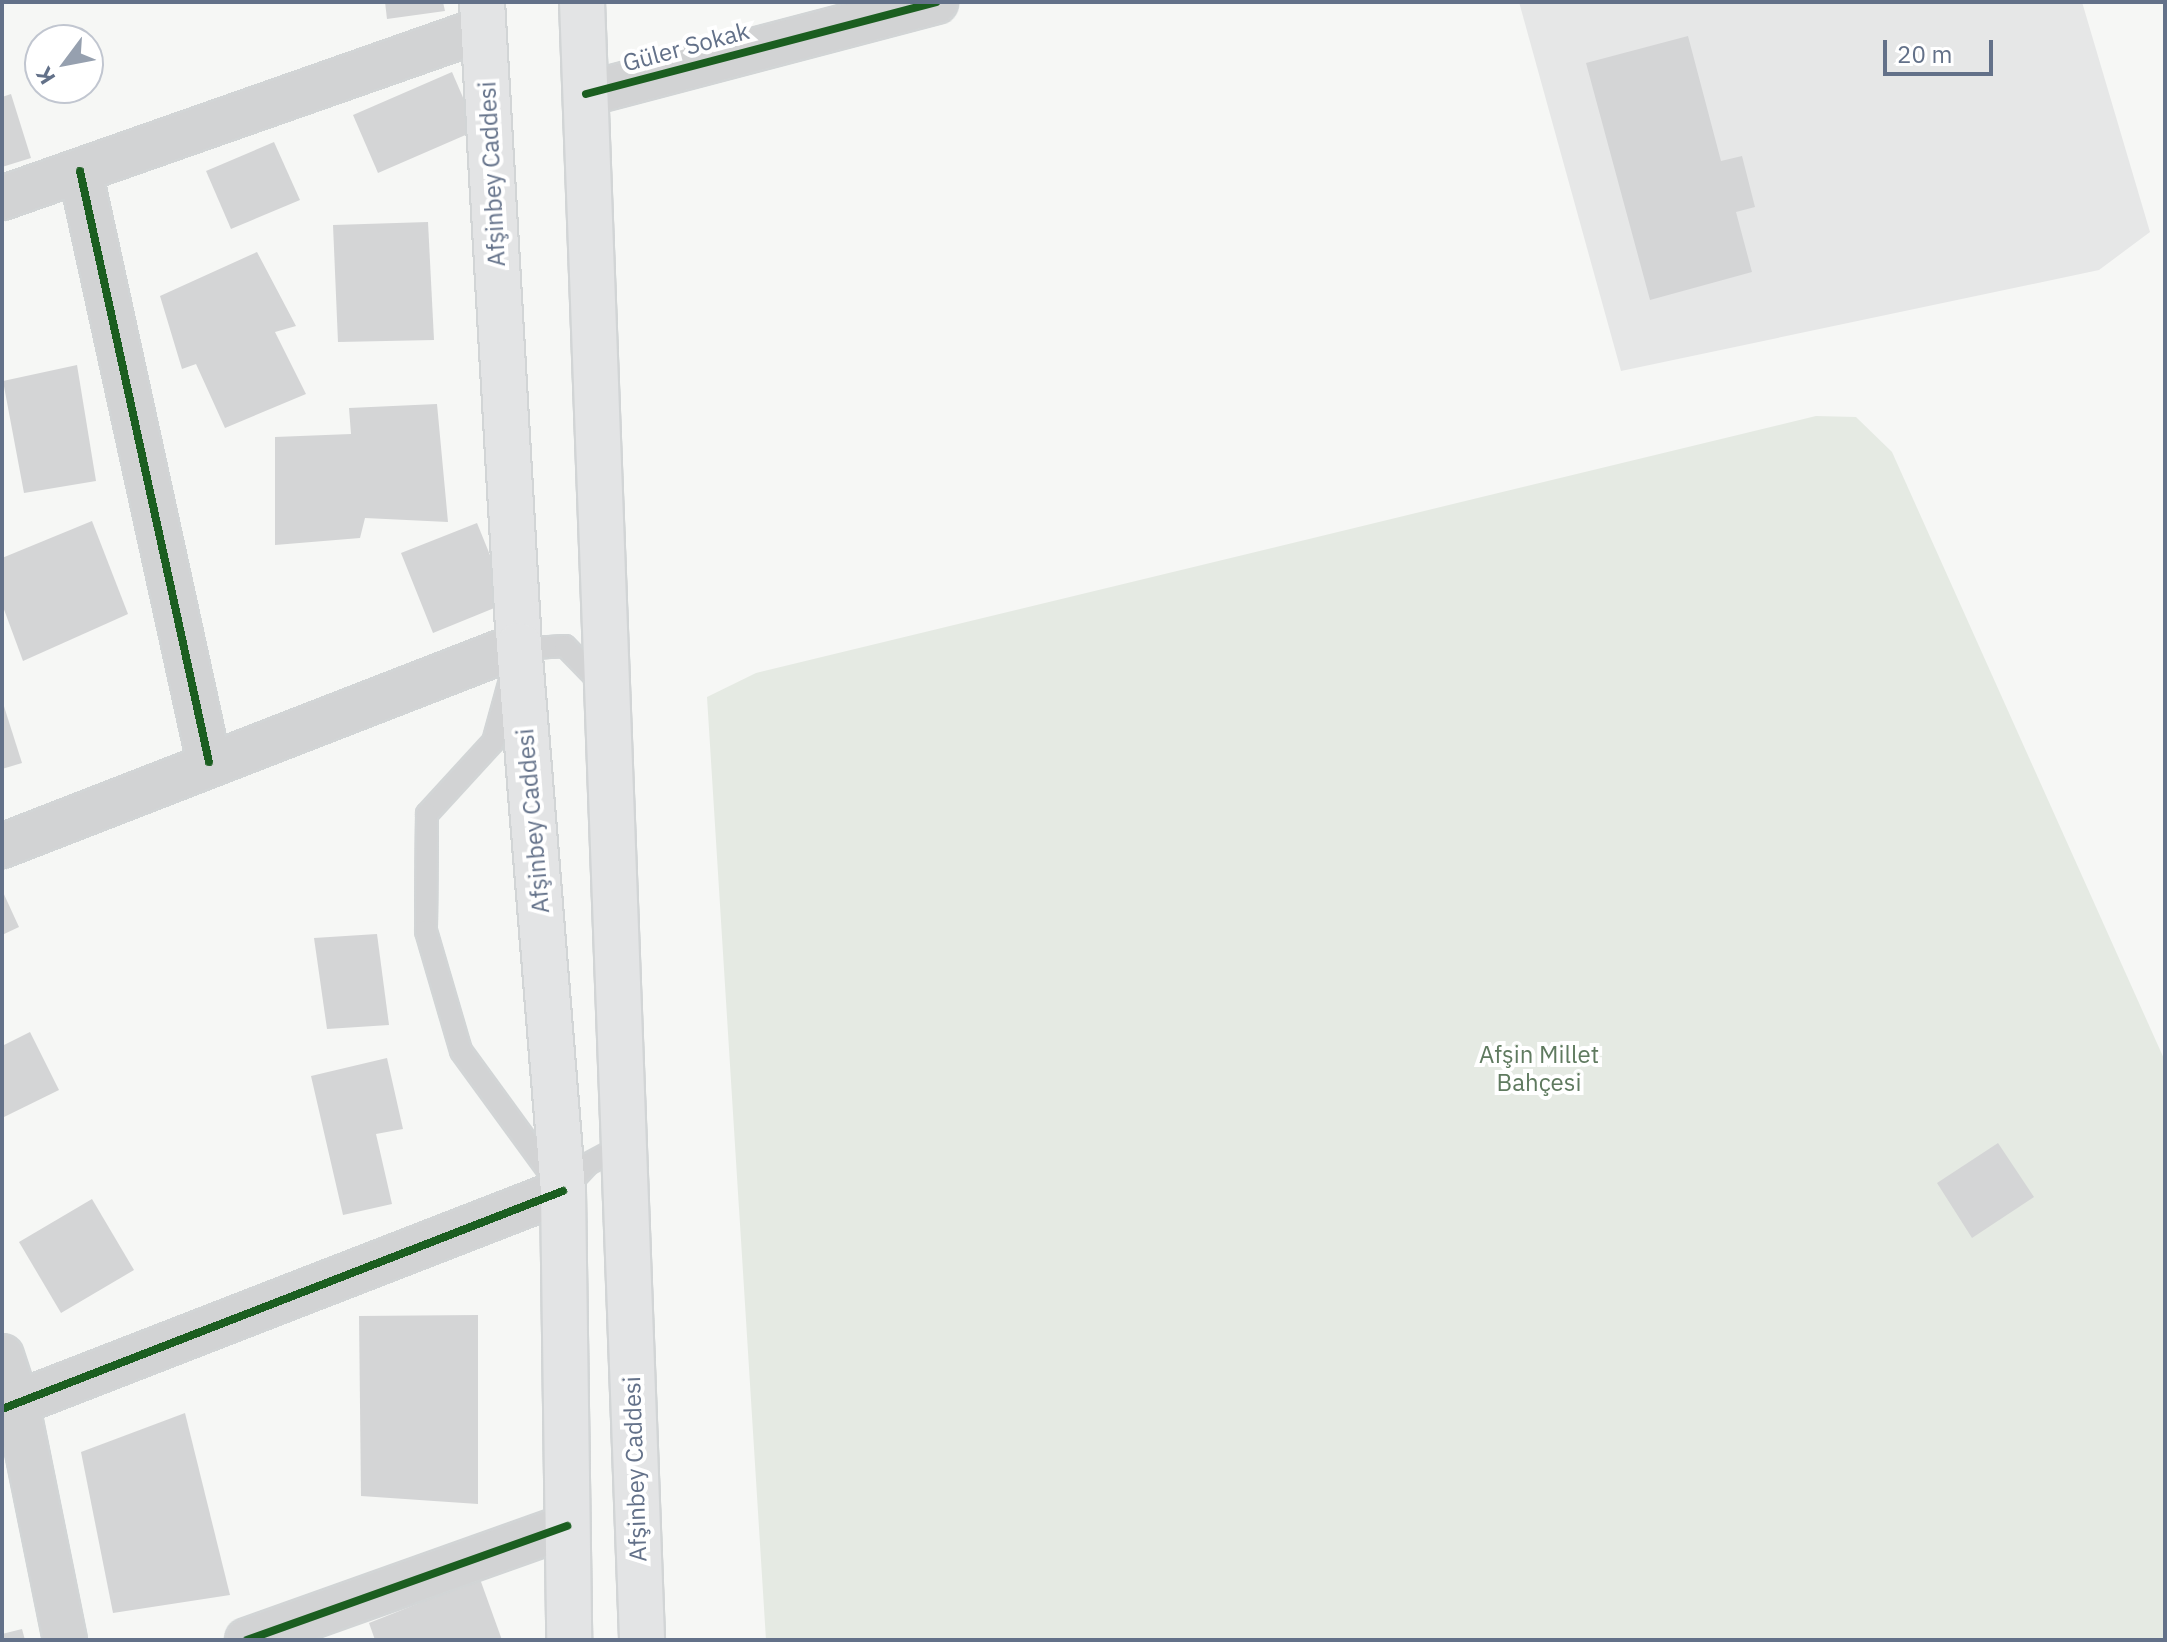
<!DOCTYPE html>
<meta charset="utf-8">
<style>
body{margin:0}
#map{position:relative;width:2167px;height:1642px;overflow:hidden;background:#f6f7f5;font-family:"IBM Plex Sans",sans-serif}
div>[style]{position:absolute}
.built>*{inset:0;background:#e6e7e7}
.green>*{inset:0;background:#e5eae3}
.building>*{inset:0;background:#d4d5d6}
.roads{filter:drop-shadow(2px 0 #d2d5d6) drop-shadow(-2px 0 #d2d5d6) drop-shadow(0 2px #d2d5d6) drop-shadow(0 -2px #d2d5d6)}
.lane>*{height:20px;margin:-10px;padding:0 10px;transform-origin:10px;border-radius:10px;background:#d2d3d4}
.street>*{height:42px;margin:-21px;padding:0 21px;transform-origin:21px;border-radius:21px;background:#d2d3d4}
.secondary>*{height:44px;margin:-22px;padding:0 22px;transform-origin:22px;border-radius:22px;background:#e3e4e5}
.cycleway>*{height:8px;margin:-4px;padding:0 4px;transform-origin:4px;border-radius:4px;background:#1b5e20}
span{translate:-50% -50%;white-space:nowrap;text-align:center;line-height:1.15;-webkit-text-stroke:8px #fff;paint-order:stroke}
.street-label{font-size:24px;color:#637189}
.park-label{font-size:24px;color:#5f7a5f}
.frame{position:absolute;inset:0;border:4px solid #637189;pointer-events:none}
.north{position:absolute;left:24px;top:24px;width:80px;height:80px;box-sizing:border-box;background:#fff;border:2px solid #c1c6d0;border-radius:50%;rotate:238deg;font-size:22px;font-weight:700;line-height:32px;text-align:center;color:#637189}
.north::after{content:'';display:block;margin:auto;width:28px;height:36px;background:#96a0af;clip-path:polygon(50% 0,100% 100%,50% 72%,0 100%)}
.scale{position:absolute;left:1883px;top:40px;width:110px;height:36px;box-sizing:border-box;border:4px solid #637189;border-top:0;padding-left:10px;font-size:24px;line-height:28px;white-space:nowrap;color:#637189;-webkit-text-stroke:6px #fff;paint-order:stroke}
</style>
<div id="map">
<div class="built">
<div style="clip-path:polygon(1519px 2px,2082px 2px,2150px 232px,2099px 270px,1621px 371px)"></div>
</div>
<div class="green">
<div style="clip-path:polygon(1816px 416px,1856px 417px,1892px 452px,2165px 1061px,2165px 1640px,766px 1640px,707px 697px,756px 673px)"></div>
</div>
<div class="building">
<div style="clip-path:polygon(385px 2px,443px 2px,445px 11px,387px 19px)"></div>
<div style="clip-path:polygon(1688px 36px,1721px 161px,1742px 156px,1755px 207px,1736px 212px,1752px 272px,1650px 300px,1586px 63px)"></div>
<div style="clip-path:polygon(452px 72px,477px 130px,378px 173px,353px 115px)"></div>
<div style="clip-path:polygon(11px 94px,31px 158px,2px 167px,2px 97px)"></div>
<div style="clip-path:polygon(274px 142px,300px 200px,231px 229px,206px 171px)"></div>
<div style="clip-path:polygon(428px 222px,434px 340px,338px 342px,333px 225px)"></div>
<div style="clip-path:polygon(257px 252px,296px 326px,275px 332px,306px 394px,225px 428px,196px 364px,182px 369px,160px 296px)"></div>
<div style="clip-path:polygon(77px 365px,96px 481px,24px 493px,3px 381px)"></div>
<div style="clip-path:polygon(437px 404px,448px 522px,365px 518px,360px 538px,275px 545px,275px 437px,351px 434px,349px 408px)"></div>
<div style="clip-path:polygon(92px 521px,128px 614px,23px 661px,2px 604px,2px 558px)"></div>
<div style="clip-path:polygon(477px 523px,509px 602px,433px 633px,401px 553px)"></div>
<div style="clip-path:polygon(2px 700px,22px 763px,2px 769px)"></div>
<div style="clip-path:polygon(2px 890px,19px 927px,2px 935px)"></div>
<div style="clip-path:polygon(377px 934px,389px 1025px,327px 1029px,314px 938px)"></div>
<div style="clip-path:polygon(30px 1032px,59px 1090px,4px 1117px,2px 1046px)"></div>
<div style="clip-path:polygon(387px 1058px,403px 1129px,376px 1134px,392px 1204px,343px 1215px,311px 1076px)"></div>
<div style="clip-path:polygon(1998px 1143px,2034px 1197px,1972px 1238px,1937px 1183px)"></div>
<div style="clip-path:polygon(92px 1199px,134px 1270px,61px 1313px,19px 1242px)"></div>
<div style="clip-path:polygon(478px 1315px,478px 1504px,361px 1496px,359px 1316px)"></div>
<div style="clip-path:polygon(185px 1413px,230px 1595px,113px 1613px,81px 1452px)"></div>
<div style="clip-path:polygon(480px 1579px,502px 1640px,375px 1640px,369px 1623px)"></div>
<div style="clip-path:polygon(22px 1629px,25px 1640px,2px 1640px,2px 1634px)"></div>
</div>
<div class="roads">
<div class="lane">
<div style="left:518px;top:649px;width:47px;rotate:-3.7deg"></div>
<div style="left:565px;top:646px;width:54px;rotate:45.7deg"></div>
<div style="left:509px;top:684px;width:60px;rotate:105.4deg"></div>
<div style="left:493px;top:742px;width:98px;rotate:132.5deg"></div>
<div style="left:427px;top:814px;width:117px;rotate:90.5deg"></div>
<div style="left:426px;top:931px;width:125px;rotate:73.7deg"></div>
<div style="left:461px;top:1051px;width:173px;rotate:53.9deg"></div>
<div style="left:563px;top:1191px;width:37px;rotate:-47deg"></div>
<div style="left:588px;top:1164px;width:38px;rotate:-28deg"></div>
</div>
<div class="street">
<div style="left:586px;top:94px;width:362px;rotate:-14.7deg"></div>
<div style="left:80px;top:171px;width:605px;rotate:77.69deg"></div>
<div style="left:2px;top:198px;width:510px;rotate:-19.36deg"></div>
<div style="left:2px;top:846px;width:555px;rotate:-21.25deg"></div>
<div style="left:2px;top:1356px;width:48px;rotate:71.9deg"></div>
<div style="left:17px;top:1402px;width:243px;rotate:78.6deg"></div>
<div style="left:2px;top:1409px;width:602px;rotate:-21.24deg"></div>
<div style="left:247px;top:1640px;width:340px;rotate:-19.6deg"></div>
</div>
<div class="secondary">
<div style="left:482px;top:2px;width:644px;rotate:86.71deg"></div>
<div style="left:519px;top:645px;width:548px;rotate:85.39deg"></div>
<div style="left:563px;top:1191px;width:449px;rotate:89.2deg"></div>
<div style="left:582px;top:2px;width:1639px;rotate:87.9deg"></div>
</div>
</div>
<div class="cycleway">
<div style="left:586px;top:94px;width:362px;rotate:-14.7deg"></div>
<div style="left:80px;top:171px;width:605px;rotate:77.69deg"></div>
<div style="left:2px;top:1409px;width:602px;rotate:-21.24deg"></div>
<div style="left:247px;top:1640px;width:340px;rotate:-19.6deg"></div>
</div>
<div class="street-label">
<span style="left:686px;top:47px;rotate:-15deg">Güler Sokak</span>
<span style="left:492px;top:174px;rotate:-93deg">Afşinbey Caddesi</span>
<span style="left:533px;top:821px;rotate:-95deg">Afşinbey Caddesi</span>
<span style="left:635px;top:1469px;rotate:-92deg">Afşinbey Caddesi</span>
</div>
<div class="park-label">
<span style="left:1539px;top:1069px">Afşin Millet<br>Bahçesi</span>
</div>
<div class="frame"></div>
<div class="north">K</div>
<div class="scale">20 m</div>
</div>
